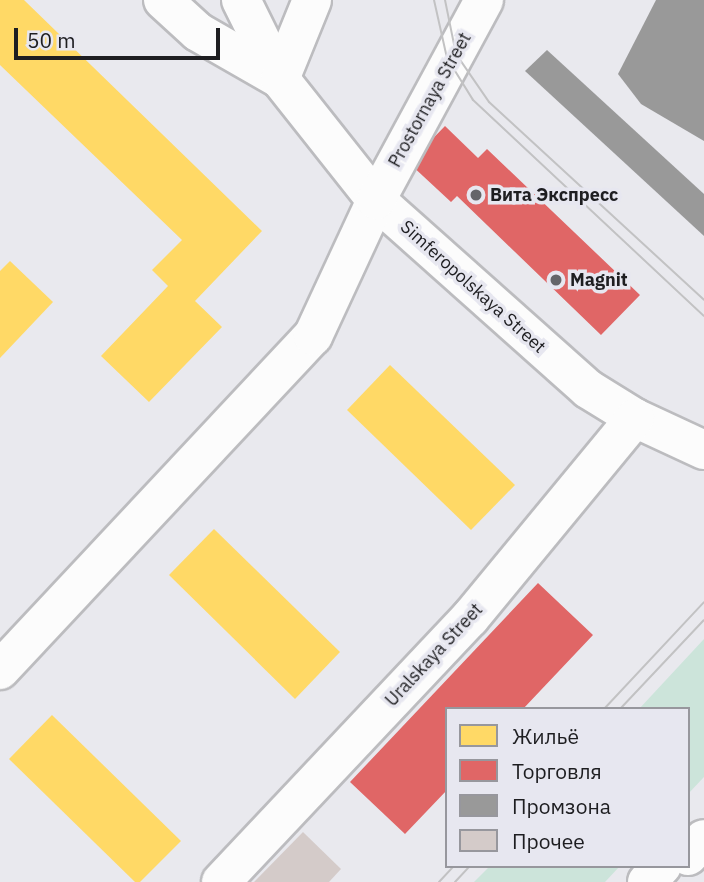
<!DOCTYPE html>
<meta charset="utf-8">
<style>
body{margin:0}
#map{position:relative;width:704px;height:882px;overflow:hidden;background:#e9e9ee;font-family:"IBM Plex Sans",sans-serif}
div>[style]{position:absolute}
.green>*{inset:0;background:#cce4da}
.homes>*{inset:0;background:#ffd966}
.shops>*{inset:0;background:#e06666}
.industry>*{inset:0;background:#999}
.building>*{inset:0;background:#d4cbc9}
.roads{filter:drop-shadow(2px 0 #bcbcbf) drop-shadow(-2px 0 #bcbcbf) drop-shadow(0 2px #bcbcbf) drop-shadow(0 -2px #bcbcbf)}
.minor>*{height:38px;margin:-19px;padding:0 19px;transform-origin:19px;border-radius:19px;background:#fcfcfc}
.major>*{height:38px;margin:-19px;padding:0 19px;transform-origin:19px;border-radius:19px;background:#fcfcfc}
.tram>*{height:2px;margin:-1px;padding:0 1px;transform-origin:1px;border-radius:1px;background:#c2c2c3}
.dots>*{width:19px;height:19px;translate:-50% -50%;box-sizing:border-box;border:4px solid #e7e7f0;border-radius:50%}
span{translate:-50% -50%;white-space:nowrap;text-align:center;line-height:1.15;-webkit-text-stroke:7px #e7e7f0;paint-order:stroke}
.street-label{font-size:18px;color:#1e1e21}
.poi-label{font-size:18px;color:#1e1e21;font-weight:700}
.left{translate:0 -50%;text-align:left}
.legend{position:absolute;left:445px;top:707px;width:245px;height:161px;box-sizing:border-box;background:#e7e7f0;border:2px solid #97979d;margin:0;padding:9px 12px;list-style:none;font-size:21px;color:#1e1e21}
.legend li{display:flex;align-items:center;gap:14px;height:35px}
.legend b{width:35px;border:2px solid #97979d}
.scale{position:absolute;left:14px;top:28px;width:206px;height:32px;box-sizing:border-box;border:4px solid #1e1e21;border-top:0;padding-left:9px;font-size:21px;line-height:24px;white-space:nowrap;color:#1e1e21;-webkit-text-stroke:5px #e7e7f0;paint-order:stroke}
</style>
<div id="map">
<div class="green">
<div style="clip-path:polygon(704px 639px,704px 777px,688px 794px,688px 709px,639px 709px)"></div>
<div style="clip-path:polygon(490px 866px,620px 866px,605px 882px,474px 882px)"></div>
</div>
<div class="homes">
<div style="clip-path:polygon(0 0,24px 0,262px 231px,195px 301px,222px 327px,149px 402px,101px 356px,168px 286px,152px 270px,182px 240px,0 65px)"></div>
<div style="clip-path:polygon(10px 261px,53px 302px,0 358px,0 271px)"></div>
<div style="clip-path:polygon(390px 365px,515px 485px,471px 530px,347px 410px)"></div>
<div style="clip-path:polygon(214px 529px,340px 652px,295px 699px,169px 575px)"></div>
<div style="clip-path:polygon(52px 715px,181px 841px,140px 882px,135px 882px,9px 759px)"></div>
</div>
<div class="shops">
<div style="clip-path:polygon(445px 126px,478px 158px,487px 149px,640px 295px,601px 335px,457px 196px,451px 202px,409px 163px)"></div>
<div style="clip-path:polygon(538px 583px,593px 635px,523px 709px,447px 709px,447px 790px,405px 834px,350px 782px)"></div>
</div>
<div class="industry">
<div style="clip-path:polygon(656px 0,704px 0,704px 141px,641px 104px,618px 74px)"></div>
<div style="clip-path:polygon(547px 50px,704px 194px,704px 236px,525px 71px)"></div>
</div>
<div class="building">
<div style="clip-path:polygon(303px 832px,341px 869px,329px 882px,254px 882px)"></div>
</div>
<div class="roads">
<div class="minor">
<div style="left:163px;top:0;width:47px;rotate:42.4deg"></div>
<div style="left:198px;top:32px;width:95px;rotate:29.8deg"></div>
<div style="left:241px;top:0;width:88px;rotate:63.7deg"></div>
<div style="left:280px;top:79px;width:154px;rotate:51.6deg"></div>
<div style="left:376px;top:200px;width:284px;rotate:41.7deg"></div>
<div style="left:588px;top:389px;width:55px;rotate:31.7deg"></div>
<div style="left:635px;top:418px;width:76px;rotate:24.9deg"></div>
<div style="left:280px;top:79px;width:85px;rotate:-67.9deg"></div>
<div style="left:0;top:670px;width:458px;rotate:-46.9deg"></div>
<div style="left:313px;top:336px;width:150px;rotate:-65.1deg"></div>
<div style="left:376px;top:200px;width:227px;rotate:-61.6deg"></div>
<div style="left:221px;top:882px;width:363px;rotate:-46.7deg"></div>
<div style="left:470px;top:618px;width:259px;rotate:-50.5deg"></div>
</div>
<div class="major">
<div style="left:688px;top:856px;width:23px;rotate:-47deg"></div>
<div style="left:647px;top:882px;width:22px;rotate:-47deg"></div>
</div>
</div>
<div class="tram">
<div style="left:434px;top:0;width:59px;rotate:77.4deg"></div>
<div style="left:447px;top:58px;width:49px;rotate:58.2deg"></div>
<div style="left:473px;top:100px;width:316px;rotate:43.1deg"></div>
<div style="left:445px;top:0;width:55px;rotate:78.5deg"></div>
<div style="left:456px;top:54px;width:58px;rotate:55.5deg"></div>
<div style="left:489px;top:102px;width:292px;rotate:42.6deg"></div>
<div style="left:604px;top:709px;width:146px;rotate:-46.9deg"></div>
<div style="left:620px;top:709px;width:122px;rotate:-46.7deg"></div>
<div style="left:439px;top:882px;width:22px;rotate:-47deg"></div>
<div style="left:455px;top:882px;width:22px;rotate:-47deg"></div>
</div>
<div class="dots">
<div style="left:476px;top:195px;background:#656569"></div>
<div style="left:556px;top:280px;background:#656569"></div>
</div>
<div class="street-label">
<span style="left:430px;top:100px;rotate:-61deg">Prostornaya Street</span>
<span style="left:473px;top:287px;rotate:42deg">Simferopolskaya Street</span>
<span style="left:434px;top:655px;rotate:-47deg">Uralskaya Street</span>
</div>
<div class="poi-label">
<span class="left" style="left:490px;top:195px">Вита Экспресс</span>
<span class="left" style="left:570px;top:280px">Magnit</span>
</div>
<ul class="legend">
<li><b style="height:19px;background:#ffd966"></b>Жильё</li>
<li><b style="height:19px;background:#e06666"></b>Торговля</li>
<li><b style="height:19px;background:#999"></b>Промзона</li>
<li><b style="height:19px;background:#d4cbc9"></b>Прочее</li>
</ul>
<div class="scale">50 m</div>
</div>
